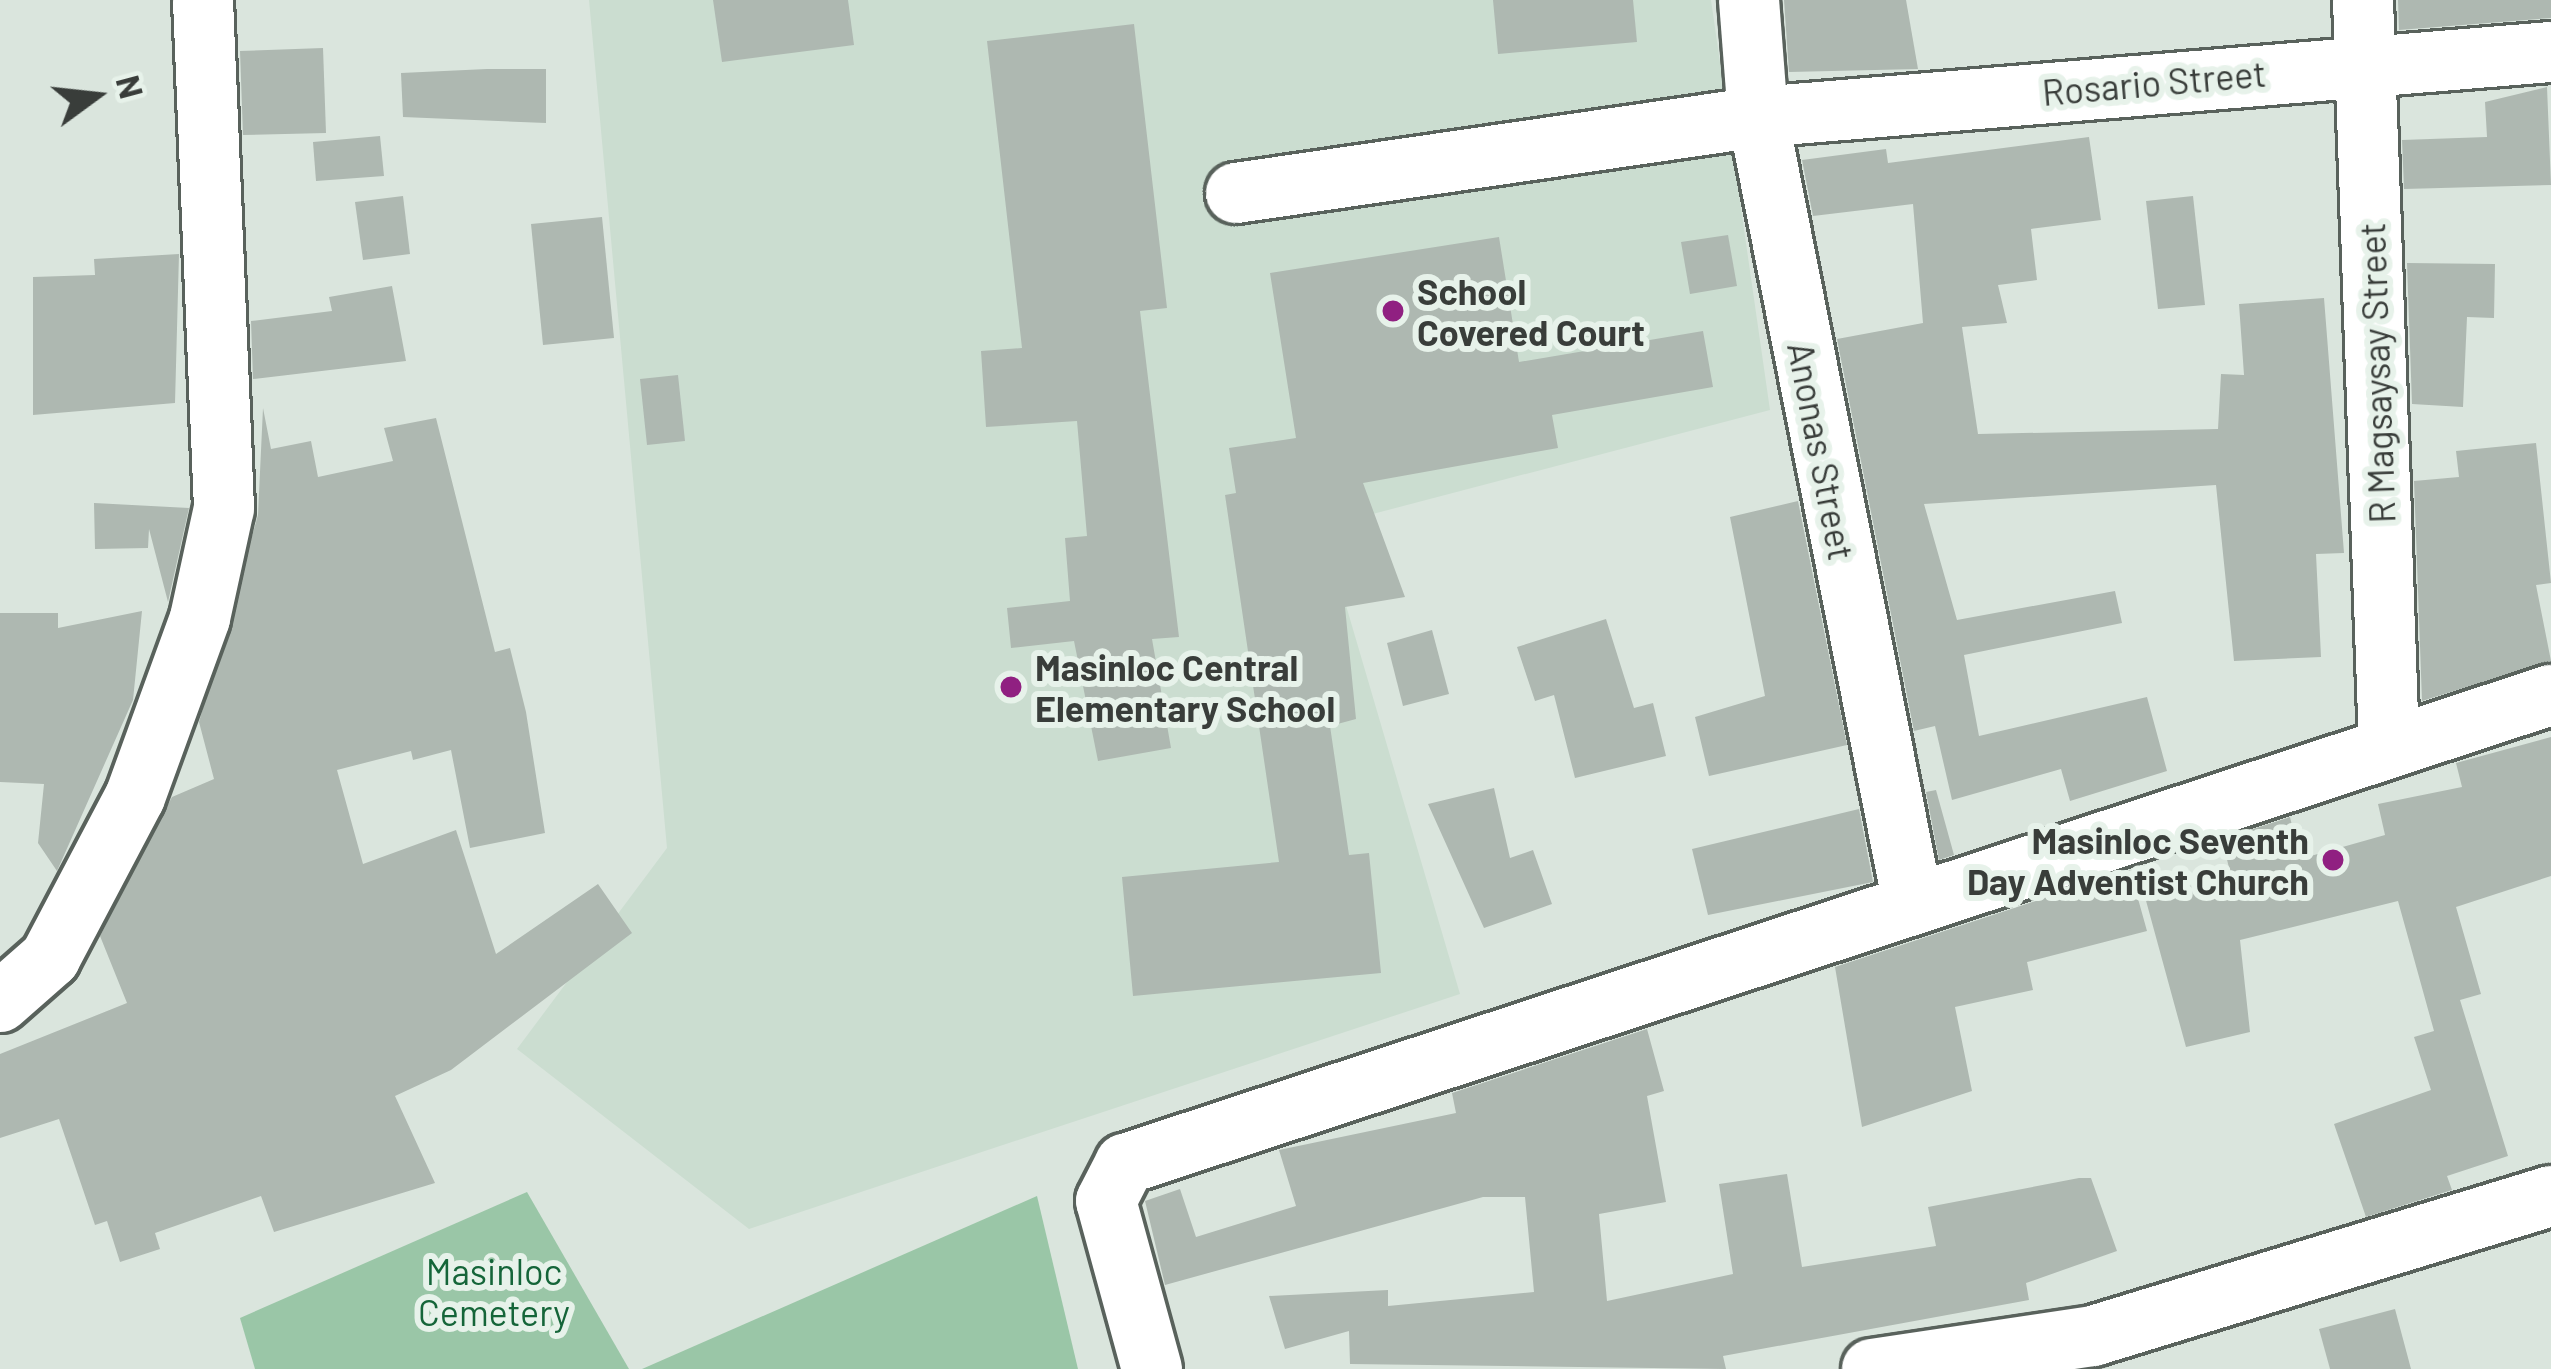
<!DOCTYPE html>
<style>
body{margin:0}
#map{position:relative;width:2551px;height:1369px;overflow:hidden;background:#dae5dd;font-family:Barlow,sans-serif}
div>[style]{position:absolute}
.built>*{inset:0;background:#cbddd0}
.green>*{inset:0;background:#9ac6a7}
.building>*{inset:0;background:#aeb8b1}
.roads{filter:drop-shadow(3px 0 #59625c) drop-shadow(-3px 0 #59625c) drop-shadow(0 3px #59625c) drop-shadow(0 -3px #59625c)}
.minor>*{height:60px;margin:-30px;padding:0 30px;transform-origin:30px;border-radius:30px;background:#fff}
.dots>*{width:33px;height:33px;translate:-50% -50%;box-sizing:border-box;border:6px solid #e7f2ea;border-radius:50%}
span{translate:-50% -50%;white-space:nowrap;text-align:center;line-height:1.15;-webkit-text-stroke:12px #e7f2ea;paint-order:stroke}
.street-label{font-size:36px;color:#393d3a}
.poi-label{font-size:36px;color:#393d3a;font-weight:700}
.left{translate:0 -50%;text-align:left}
.right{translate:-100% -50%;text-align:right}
.park-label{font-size:36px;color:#156539}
.north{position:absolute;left:36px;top:36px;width:120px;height:120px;-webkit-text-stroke:9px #e7f2ea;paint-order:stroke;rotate:75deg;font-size:33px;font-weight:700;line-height:48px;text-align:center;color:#393d3a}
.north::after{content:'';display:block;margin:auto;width:42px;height:54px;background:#393d3a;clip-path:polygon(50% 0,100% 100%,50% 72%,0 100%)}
</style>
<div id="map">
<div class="built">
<div style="clip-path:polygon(589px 0,1711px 0,1770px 410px,1323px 527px,1460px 994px,749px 1229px,517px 1049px,667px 848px)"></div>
</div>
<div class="green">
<div style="clip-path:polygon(527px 1192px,629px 1369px,255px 1369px,240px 1318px)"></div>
<div style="clip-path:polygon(1037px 1196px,1078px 1369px,642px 1369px)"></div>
</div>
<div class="building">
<div style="clip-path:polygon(713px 0,848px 0,854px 45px,722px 62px)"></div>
<div style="clip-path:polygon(1493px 0,1633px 0,1637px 42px,1498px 54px)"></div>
<div style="clip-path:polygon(1784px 0,1906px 0,1918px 69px,1789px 72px)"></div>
<div style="clip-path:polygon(2398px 0,2551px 0,2551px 18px,2399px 30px)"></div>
<div style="clip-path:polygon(1134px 24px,1167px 308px,1140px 311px,1179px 637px,1152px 639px,1171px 748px,1098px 761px,1074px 641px,1011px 648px,1007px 608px,1070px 601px,1065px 538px,1087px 536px,1077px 421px,986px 427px,981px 351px,1022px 348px,987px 41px)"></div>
<div style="clip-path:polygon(323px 48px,326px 133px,243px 135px,240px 51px)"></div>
<div style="clip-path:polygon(487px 69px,546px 69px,546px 123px,403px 117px,401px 73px)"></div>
<div style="clip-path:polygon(2547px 87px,2551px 185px,2404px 189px,2402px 140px,2487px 137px,2485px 102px)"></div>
<div style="clip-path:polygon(380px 136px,384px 176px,316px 181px,313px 142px)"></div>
<div style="clip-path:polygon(2089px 137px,2101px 220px,2031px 229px,2037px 280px,1998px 285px,2007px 323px,1962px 327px,1978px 434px,2218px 429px,2221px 374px,2244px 375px,2239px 304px,2324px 298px,2344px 553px,2316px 554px,2321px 657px,2234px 661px,2216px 485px,1924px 504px,1957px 620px,2115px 591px,2122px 623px,1964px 655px,1979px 736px,2147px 697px,2167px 771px,2070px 801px,2061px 769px,1952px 800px,1935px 726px,1914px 731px,1837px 339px,1923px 323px,1913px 204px,1813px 216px,1802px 160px,1886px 149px,1888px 163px)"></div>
<div style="clip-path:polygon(403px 196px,410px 254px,363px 260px,355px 202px)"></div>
<div style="clip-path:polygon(2193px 196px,2205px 305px,2158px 309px,2146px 201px)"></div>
<div style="clip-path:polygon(602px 217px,614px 338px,543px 345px,531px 224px)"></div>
<div style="clip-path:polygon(1728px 235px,1737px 286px,1690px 294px,1681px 242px)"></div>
<div style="clip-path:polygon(1499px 237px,1519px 362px,1703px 331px,1713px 387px,1552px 415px,1558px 448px,1363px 483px,1405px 597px,1345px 607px,1356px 719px,1330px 726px,1349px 855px,1369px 853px,1381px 973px,1133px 996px,1122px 877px,1279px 862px,1225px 495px,1236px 493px,1229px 448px,1296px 438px,1270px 273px)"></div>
<div style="clip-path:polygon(179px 254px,175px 403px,33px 415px,33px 277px,95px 275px,94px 259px)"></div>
<div style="clip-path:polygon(2407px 263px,2495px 264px,2494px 318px,2467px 317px,2463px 407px,2412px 404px)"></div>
<div style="clip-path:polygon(392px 286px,406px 361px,253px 379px,251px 321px,332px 311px,329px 297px)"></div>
<div style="clip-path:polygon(678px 375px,685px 441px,647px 445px,640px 379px)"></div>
<div style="clip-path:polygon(263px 408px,271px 449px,311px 441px,318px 477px,393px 461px,384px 428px,436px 418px,495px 652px,510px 648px,526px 712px,545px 833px,470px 848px,451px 750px,413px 760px,411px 751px,337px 770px,363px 864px,456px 830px,496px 954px,598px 884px,632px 933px,451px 1070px,395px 1096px,435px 1183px,274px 1232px,261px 1196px,155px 1233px,160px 1249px,120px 1262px,107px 1221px,95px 1225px,59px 1119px,0 1138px,0 1054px,127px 1003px,100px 936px,172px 797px,214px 779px,199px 722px,258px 515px)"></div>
<div style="clip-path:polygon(2536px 443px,2551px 583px,2536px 585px,2551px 661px,2422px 701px,2414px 481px,2459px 477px,2456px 451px)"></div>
<div style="clip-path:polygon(1798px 501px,1847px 745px,1709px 776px,1695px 717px,1765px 696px,1730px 517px)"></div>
<div style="clip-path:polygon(94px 503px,189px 508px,168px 602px,149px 529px,148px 548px,95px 549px)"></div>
<div style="clip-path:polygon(142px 611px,133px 700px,57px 871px,38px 843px,44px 784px,0 782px,0 613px,58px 613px,58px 628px)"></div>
<div style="clip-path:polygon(1606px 619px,1634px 708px,1653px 703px,1666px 756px,1575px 778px,1554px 695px,1535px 701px,1517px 647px)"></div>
<div style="clip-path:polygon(1432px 630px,1449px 694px,1403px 706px,1387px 643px)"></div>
<div style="clip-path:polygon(2551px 737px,2551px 876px,2456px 907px,2481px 994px,2460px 1000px,2508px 1156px,2447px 1176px,2452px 1190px,2366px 1217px,2334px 1124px,2431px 1090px,2414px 1037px,2434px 1031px,2398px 901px,2240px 940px,2250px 1032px,2186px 1047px,2145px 897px,2231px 876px,2222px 839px,2290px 817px,2300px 859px,2385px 835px,2378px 804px,2462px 787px,2456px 763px)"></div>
<div style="clip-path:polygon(1494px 788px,1510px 858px,1533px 850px,1552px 904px,1484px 928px,1428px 804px)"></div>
<div style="clip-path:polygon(1936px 790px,1954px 855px,1939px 860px,1926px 792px)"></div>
<div style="clip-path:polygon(1859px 809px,1873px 882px,1708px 915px,1692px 849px)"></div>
<div style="clip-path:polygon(2130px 870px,2147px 931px,2027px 962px,2033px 990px,1955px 1007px,1972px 1091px,1862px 1127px,1835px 967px)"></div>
<div style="clip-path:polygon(1647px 1029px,1664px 1091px,1647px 1096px,1666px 1202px,1599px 1214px,1607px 1301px,1733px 1274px,1719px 1184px,1787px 1174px,1802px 1267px,1936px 1246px,1928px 1207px,2079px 1178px,2091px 1178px,2117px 1251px,2026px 1283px,2029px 1300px,1723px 1356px,1726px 1369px,1350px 1364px,1349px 1331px,1285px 1349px,1269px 1296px,1388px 1290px,1388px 1306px,1534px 1292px,1525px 1197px,1483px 1197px,1165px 1285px,1145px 1201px,1180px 1189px,1196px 1237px,1296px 1206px,1279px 1150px,1456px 1113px,1452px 1093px)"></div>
<div style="clip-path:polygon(2395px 1309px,2411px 1369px,2330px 1369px,2319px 1329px)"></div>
</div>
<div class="roads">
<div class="minor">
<div style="left:1749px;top:0;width:117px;rotate:85.6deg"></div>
<div style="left:1758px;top:117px;width:797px;rotate:78.86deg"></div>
<div style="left:2363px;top:0;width:745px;rotate:88deg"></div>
<div style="left:1236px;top:193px;width:528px;rotate:-8.28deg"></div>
<div style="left:1758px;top:117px;width:796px;rotate:-4.69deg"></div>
<div style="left:0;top:1002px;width:67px;rotate:-41.3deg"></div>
<div style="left:50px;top:958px;width:182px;rotate:-62.2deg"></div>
<div style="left:135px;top:797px;width:190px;rotate:-70deg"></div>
<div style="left:200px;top:618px;width:113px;rotate:-77.7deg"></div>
<div style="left:224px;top:508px;width:508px;rotate:-92.37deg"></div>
<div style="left:1152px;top:1369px;width:174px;rotate:-105.3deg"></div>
<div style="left:1106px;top:1201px;width:42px;rotate:-62.8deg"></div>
<div style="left:1125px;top:1164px;width:1501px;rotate:-18.21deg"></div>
<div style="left:1872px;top:1369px;width:223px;rotate:-8.5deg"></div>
<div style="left:2093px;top:1336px;width:479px;rotate:-17deg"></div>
</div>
</div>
<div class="dots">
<div style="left:1393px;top:311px;background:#902081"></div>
<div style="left:1011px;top:687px;background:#902081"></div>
<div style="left:2333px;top:860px;background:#902081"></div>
</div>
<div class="street-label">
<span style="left:2154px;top:82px;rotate:-5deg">Rosario Street</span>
<span style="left:2376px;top:373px;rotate:-92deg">R Magsaysay Street</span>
<span style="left:1822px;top:451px;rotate:79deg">Anonas Street</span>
</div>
<div class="poi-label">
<span class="left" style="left:1417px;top:311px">School<br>Covered Court</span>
<span class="left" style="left:1035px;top:687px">Masinloc Central<br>Elementary School</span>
<span class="right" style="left:2309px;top:860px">Masinloc Seventh<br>Day Adventist Church</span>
</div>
<div class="park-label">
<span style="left:494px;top:1291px">Masinloc<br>Cemetery</span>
</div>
<div class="north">N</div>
</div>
